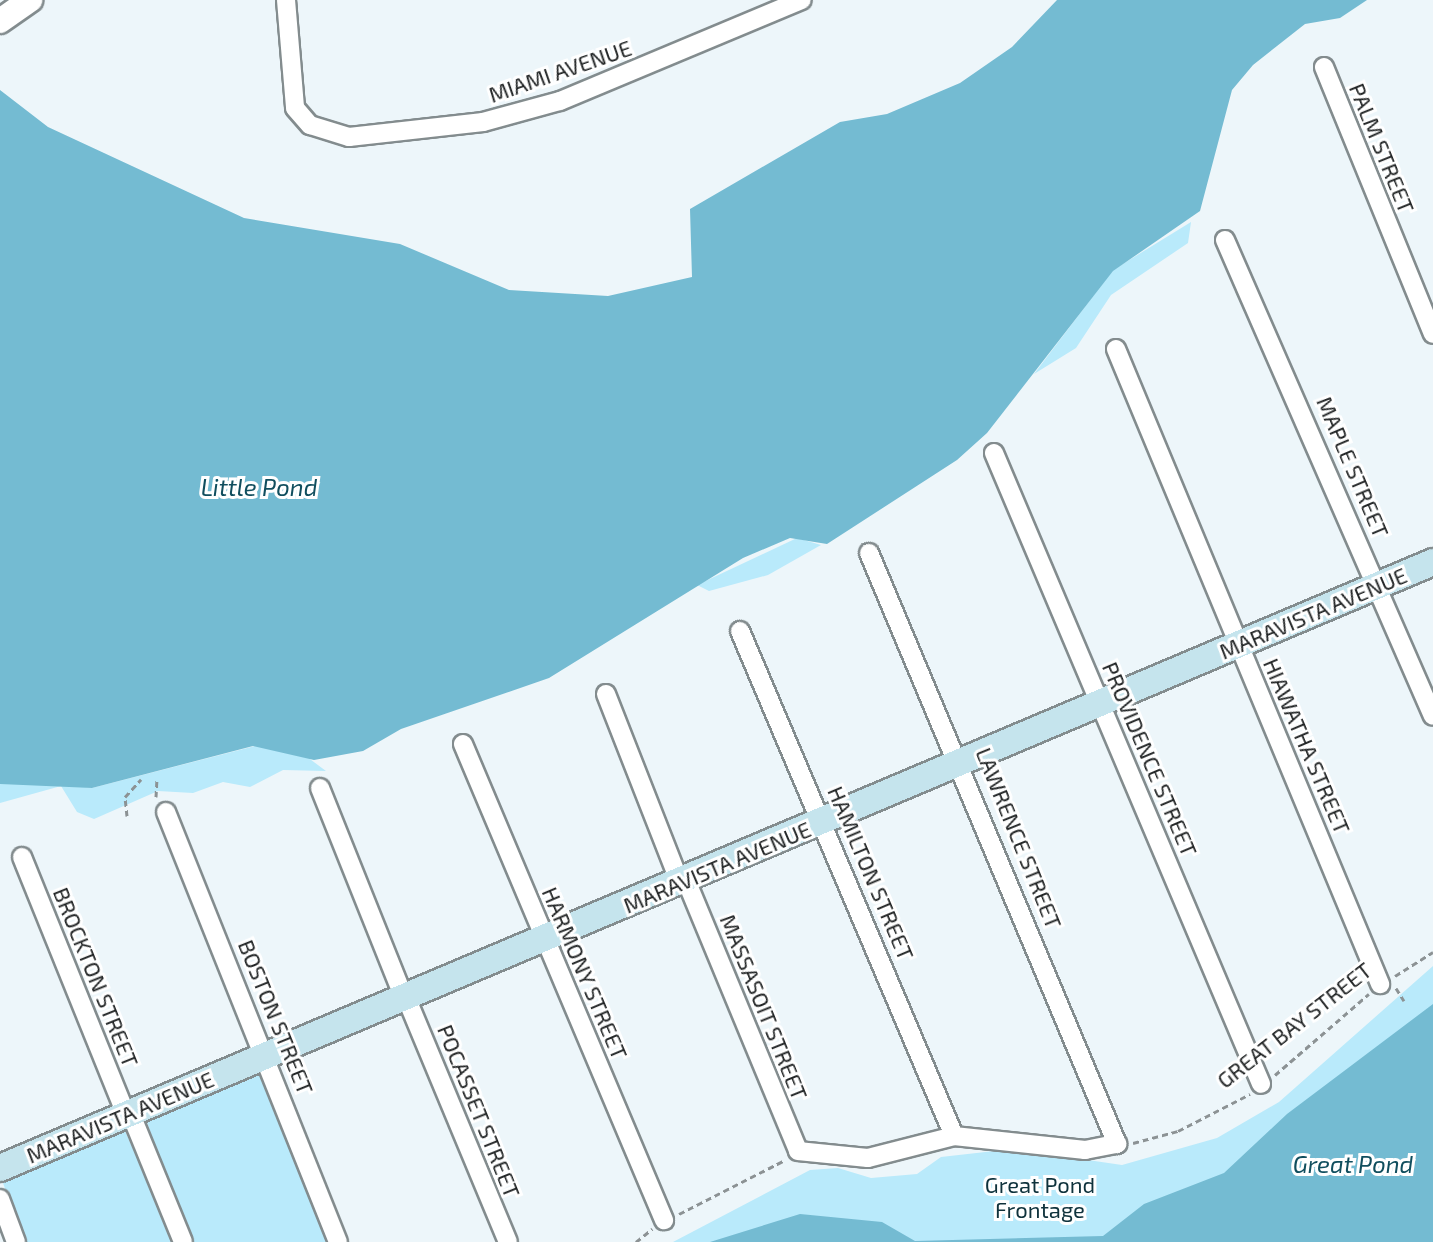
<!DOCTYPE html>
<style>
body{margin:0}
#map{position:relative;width:1433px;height:1242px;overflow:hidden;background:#edf6fa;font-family:"Exo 2",sans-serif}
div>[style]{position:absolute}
.green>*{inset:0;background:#b9eafb}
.water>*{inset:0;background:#74bbd2}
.path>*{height:3px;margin-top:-1.5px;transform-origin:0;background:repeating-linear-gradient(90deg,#8c9294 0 6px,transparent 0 10px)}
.roads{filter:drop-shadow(2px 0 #838c8e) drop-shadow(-2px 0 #838c8e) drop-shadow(0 2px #838c8e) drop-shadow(0 -2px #838c8e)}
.minor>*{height:18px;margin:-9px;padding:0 9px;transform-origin:9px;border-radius:9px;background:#fff}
.tertiary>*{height:24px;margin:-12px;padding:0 12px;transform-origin:12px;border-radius:12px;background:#fff}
.secondary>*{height:26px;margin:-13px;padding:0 13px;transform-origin:13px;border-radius:13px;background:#c5e4ed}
span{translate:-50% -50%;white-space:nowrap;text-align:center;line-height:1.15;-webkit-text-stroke:6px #fff;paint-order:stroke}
.street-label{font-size:22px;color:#1e2122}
.park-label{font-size:22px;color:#0f323c}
.water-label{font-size:24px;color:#104e5e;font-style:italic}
</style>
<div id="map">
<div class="green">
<div style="clip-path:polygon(1191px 222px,1188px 243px,1111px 295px,1076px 348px,1034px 374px,1113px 270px)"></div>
<div style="clip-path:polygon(797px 538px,821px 545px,768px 575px,709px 591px,697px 585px)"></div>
<div style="clip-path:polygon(259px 745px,299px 751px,326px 771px,283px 770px,250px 787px,223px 782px,193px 793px,158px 791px,94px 819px,77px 812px,61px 786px,0 803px,0 784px,59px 783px,92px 788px)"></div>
<div style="clip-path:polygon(1433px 966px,1433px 1022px,1260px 1161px,1096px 1242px,673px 1242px,810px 1170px,838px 1168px,871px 1178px,917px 1174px,941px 1157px,1012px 1149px,1122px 1165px,1217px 1138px,1279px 1102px)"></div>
<div style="clip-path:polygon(262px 1068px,331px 1242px,189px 1242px,145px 1117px)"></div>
<div style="clip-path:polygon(125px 1131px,175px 1242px,24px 1242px,3px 1183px)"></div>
</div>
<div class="water">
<div style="clip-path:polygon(1057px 0,1367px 0,1340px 18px,1305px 24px,1253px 65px,1232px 90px,1200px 211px,1113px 271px,987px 433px,957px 460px,827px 544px,790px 538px,743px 558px,549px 678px,401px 729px,363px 751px,314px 760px,253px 746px,92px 788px,0 784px,0 90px,48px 127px,244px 218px,400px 244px,509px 290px,608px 296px,692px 277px,690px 209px,840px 122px,887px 114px,960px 83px,1012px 47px)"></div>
<div style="clip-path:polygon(1433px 1004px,1433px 1242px,710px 1242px,800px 1214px,882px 1222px,915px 1241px,1103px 1236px,1144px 1204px,1224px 1173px,1287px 1114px)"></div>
</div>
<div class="path">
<div style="left:156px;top:797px;width:18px;rotate:-87deg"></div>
<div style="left:127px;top:816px;width:19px;rotate:-96deg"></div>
<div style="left:125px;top:797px;width:24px;rotate:-48deg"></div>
<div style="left:1395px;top:976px;width:45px;rotate:-32.3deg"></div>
<div style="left:1396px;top:988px;width:15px;rotate:58deg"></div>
<div style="left:1275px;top:1075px;width:124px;rotate:-40.8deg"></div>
<div style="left:1133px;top:1143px;width:47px;rotate:-14.9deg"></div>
<div style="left:1178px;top:1131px;width:81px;rotate:-27.2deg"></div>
<div style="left:679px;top:1214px;width:117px;rotate:-27deg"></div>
<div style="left:636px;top:1242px;width:21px;rotate:-39deg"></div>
</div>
<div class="roads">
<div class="minor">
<div style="left:286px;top:0;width:108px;rotate:85.2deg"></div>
<div style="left:295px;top:108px;width:23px;rotate:49deg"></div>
<div style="left:310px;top:125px;width:41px;rotate:17.1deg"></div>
<div style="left:349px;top:137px;width:135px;rotate:-6.4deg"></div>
<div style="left:483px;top:122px;width:80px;rotate:-15.3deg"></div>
<div style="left:560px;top:101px;width:262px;rotate:-22.7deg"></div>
<div style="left:1324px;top:67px;width:288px;rotate:67.8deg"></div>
<div style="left:1225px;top:240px;width:519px;rotate:66.4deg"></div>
<div style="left:1116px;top:349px;width:688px;rotate:67.42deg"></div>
<div style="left:994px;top:453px;width:685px;rotate:67.06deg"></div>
<div style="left:740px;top:631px;width:548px;rotate:67.03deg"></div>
<div style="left:606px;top:694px;width:203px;rotate:68.6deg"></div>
<div style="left:463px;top:744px;width:517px;rotate:67.11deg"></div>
<div style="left:320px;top:788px;width:226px;rotate:68.2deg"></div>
<div style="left:166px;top:812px;width:463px;rotate:68.2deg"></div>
<div style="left:22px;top:857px;width:277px;rotate:68deg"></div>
<div style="left:686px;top:880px;width:293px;rotate:67.5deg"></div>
<div style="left:798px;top:1151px;width:70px;rotate:5.7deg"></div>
<div style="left:868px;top:1158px;width:89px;rotate:-14.3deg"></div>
<div style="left:954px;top:1136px;width:132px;rotate:6.1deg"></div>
<div style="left:1085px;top:1150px;width:33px;rotate:-11deg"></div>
<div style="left:1117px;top:1144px;width:641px;rotate:-112.76deg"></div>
<div style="left:406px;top:997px;width:265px;rotate:67.4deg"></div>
<div style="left:130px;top:1112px;width:140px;rotate:67.8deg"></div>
<div style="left:0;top:1199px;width:46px;rotate:69.6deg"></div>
</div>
<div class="tertiary">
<div style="left:0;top:21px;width:37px;rotate:-35deg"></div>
</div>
<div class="secondary">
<div style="left:0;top:1168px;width:1556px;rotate:-22.92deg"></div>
</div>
</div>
<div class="street-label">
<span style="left:560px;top:71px;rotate:-19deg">MIAMI AVENUE</span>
<span style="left:1382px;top:148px;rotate:68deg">PALM STREET</span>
<span style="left:1353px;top:467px;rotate:67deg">MAPLE STREET</span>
<span style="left:1313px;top:613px;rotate:-23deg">MARAVISTA AVENUE</span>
<span style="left:1307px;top:746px;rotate:67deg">HIAWATHA STREET</span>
<span style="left:1150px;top:759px;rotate:67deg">PROVIDENCE STREET</span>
<span style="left:1019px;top:838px;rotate:68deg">LAWRENCE STREET</span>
<span style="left:717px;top:867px;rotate:-23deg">MARAVISTA AVENUE</span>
<span style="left:871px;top:873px;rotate:67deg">HAMILTON STREET</span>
<span style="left:585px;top:973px;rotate:67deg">HARMONY STREET</span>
<span style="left:96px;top:977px;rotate:68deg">BROCKTON STREET</span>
<span style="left:764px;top:1007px;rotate:68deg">MASSASOIT STREET</span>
<span style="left:276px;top:1017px;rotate:68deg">BOSTON STREET</span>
<span style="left:1294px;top:1025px;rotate:-38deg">GREAT BAY STREET</span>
<span style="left:479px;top:1111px;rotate:68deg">POCASSET STREET</span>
<span style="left:120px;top:1117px;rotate:-23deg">MARAVISTA AVENUE</span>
</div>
<div class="park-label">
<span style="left:1040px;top:1197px">Great Pond<br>Frontage</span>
</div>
<div class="water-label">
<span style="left:259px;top:487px">Little Pond</span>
<span style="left:1353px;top:1164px">Great Pond</span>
</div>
</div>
